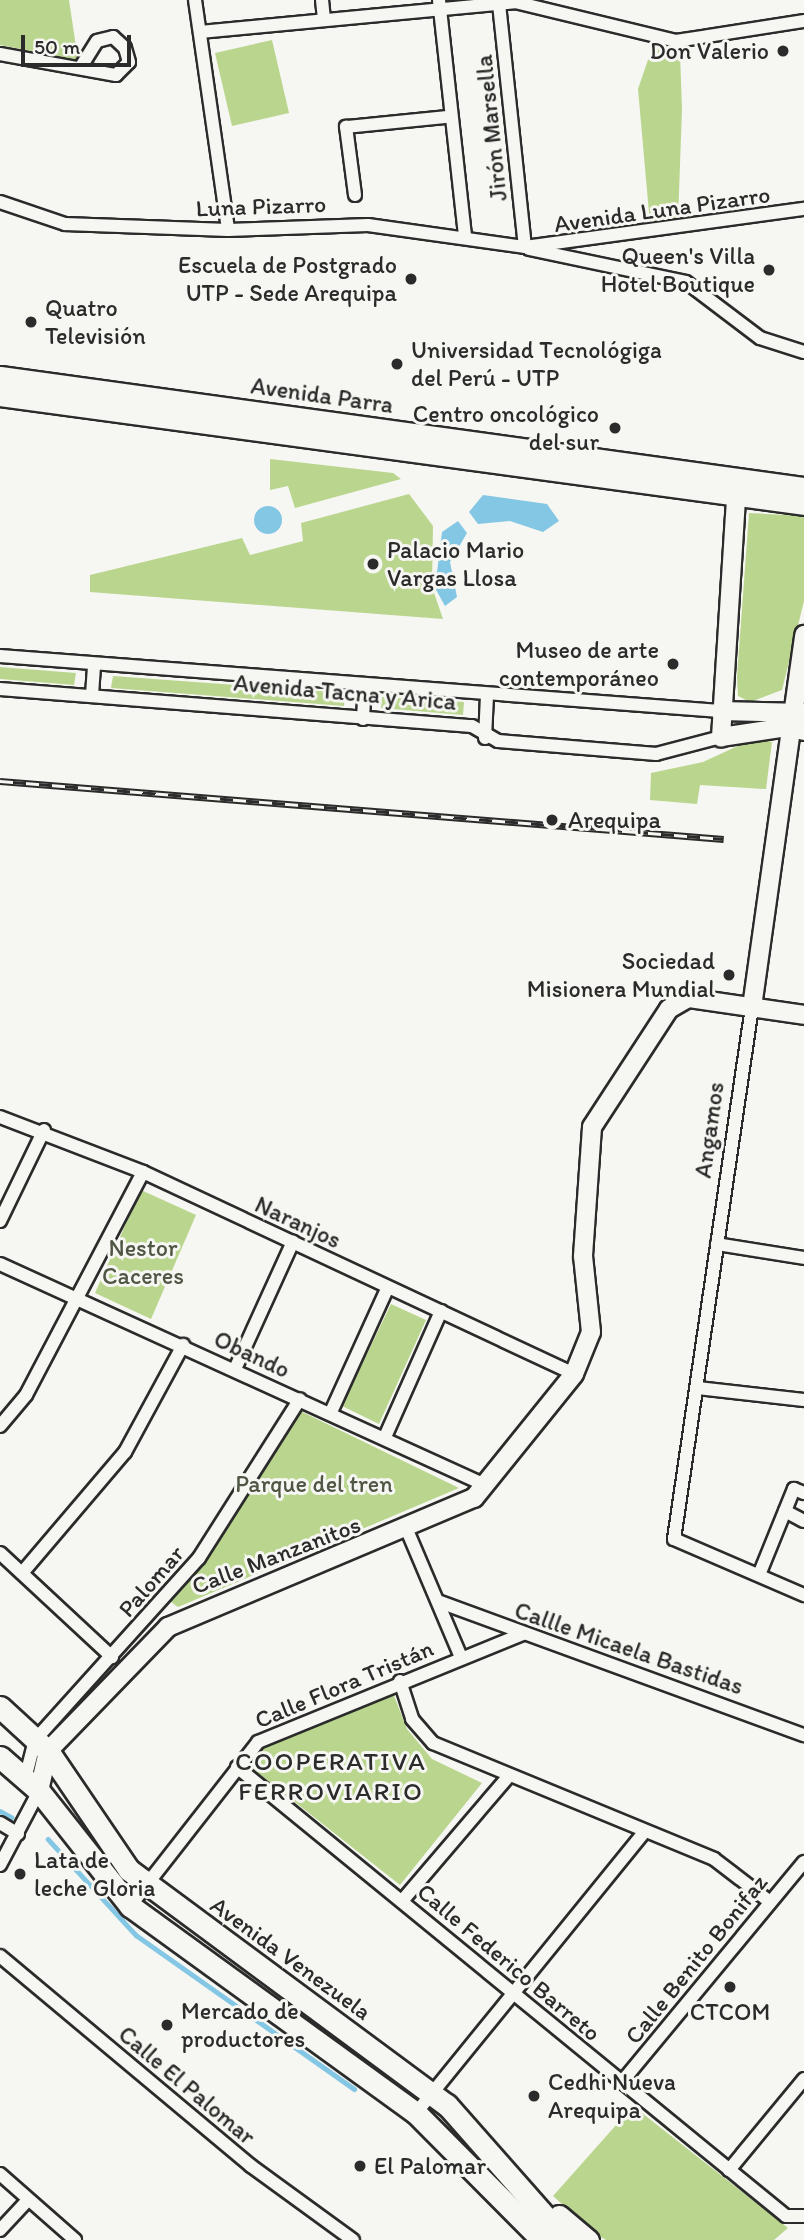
<!DOCTYPE html>
<meta charset="utf-8">
<style>
body{margin:0}
#map{position:relative;width:804px;height:2240px;overflow:hidden;background:#f6f6f2;font-family:Itim,sans-serif}
div>[style]{position:absolute}
.green>*{inset:0;background:#bad68e}
.water>*{inset:0;background:#84c7e5}
.round{border-radius:50%}
.stream>*{height:4.5px;margin:-2.25px;padding:0 2.25px;transform-origin:2.25px;border-radius:2.25px;background:#84c7e5}
.roads{filter:drop-shadow(2px 0 #2b2b2b) drop-shadow(-2px 0 #2b2b2b) drop-shadow(0 2px #2b2b2b) drop-shadow(0 -2px #2b2b2b)}
.street>*{height:12px;margin:-6px;padding:0 6px;transform-origin:6px;border-radius:6px;background:#f6f6f2}
.secondary>*{height:18px;margin:-9px;padding:0 9px;transform-origin:9px;border-radius:9px;background:#f6f6f2}
.primary>*{height:21px;margin:-10.5px;padding:0 10.5px;transform-origin:10.5px;border-radius:10.5px;background:#f6f6f2}
.rail>*{height:7px;margin-top:-3.5px;transform-origin:0;background:repeating-linear-gradient(90deg,#f6f6f2 0 13px,#2b2b2b 0 26px);box-sizing:border-box;border-block:2px solid #2b2b2b}
.dots>*{width:19px;height:19px;translate:-50% -50%;box-sizing:border-box;border:4px solid #f6f6f2;border-radius:50%}
span{translate:-50% -50%;white-space:nowrap;text-align:center;line-height:1.15;-webkit-text-stroke:6px #f6f6f2;paint-order:stroke}
.poi-label{font-size:24px;color:#2b2b2b}
.right{translate:-100% -50%;text-align:right}
.left{translate:0 -50%;text-align:left}
.street-label{font-size:24px;color:#2b2b2b}
.park-label{font-size:24px;color:#4f5644}
.neighbourhood-label{font-size:26px;color:#2b2b2b;letter-spacing:2px}
.scale{position:absolute;left:21px;top:35px;width:110px;height:32px;box-sizing:border-box;border:4px solid #2b2b2b;border-top:0;padding-left:9px;font-size:21px;line-height:24px;white-space:nowrap;color:#2b2b2b;-webkit-text-stroke:5px #f6f6f2;paint-order:stroke}
</style>
<div id="map">
<div class="green">
<div style="clip-path:polygon(0 0,69px 0,78px 60px,0 45px)"></div>
<div style="clip-path:polygon(272px 40px,289px 113px,232px 126px,215px 53px)"></div>
<div style="clip-path:polygon(652px 48px,680px 53px,682px 109px,678px 220px,650px 224px,638px 89px)"></div>
<div style="clip-path:polygon(270px 459px,393px 473px,401px 479px,295px 508px,288px 486px,270px 490px)"></div>
<div style="clip-path:polygon(409px 494px,433px 526px,432px 587px,443px 619px,90px 592px,90px 575px,242px 538px,250px 555px,303px 541px,301px 523px)"></div>
<div style="clip-path:polygon(749px 513px,804px 516px,804px 601px,782px 690px,750px 702px,738px 696px,737px 677px)"></div>
<div style="clip-path:polygon(0 667px,76px 673px,74px 685px,0 679px)"></div>
<div style="clip-path:polygon(113px 676px,345px 693px,344px 706px,111px 688px)"></div>
<div style="clip-path:polygon(382px 697px,464px 702px,463px 715px,381px 708px)"></div>
<div style="clip-path:polygon(755px 738px,772px 742px,766px 789px,700px 785px,697px 804px,650px 800px,651px 773px,703px 762px)"></div>
<div style="clip-path:polygon(141px 1190px,196px 1215px,151px 1319px,95px 1293px)"></div>
<div style="clip-path:polygon(391px 1304px,426px 1320px,379px 1424px,342px 1406px)"></div>
<div style="clip-path:polygon(288px 1405px,459px 1488px,178px 1607px,167px 1599px,209px 1555px)"></div>
<div style="clip-path:polygon(391px 1688px,407px 1729px,432px 1759px,482px 1783px,400px 1885px,248px 1765px,268px 1744px)"></div>
<div style="clip-path:polygon(633px 2106px,788px 2228px,774px 2240px,606px 2240px,594px 2233px,553px 2196px)"></div>
</div>
<div class="water">
<div style="clip-path:polygon(483px 495px,547px 504px,559px 521px,543px 532px,510px 521px,478px 524px,469px 512px)"></div>
<div class="round" style="left:254px;top:506px;width:28px;height:28px"></div>
<div style="clip-path:polygon(458px 521px,467px 533px,450px 562px,457px 597px,445px 606px,435px 588px,442px 532px)"></div>
</div>
<div class="stream">
<div style="left:0;top:1811px;width:13px;rotate:29deg"></div>
<div style="left:48px;top:1839px;width:130px;rotate:47.5deg"></div>
<div style="left:136px;top:1935px;width:267px;rotate:35.2deg"></div>
</div>
<div class="roads">
<div class="street">
<div style="left:195px;top:0;width:232px;rotate:81.8deg"></div>
<div style="left:322px;top:0;width:20px;rotate:84deg"></div>
<div style="left:439px;top:0;width:236px;rotate:83.7deg"></div>
<div style="left:499px;top:4px;width:244px;rotate:83.9deg"></div>
<div style="left:200px;top:32px;width:316px;rotate:-5.4deg"></div>
<div style="left:515px;top:2px;width:166px;rotate:13.6deg"></div>
<div style="left:676px;top:41px;width:130px;rotate:-8.9deg"></div>
<div style="left:0;top:54px;width:118px;rotate:10.3deg"></div>
<div style="left:116px;top:75px;width:18px;rotate:-45deg"></div>
<div style="left:129px;top:62px;width:15px;rotate:-106deg"></div>
<div style="left:125px;top:48px;width:16px;rotate:-137deg"></div>
<div style="left:113px;top:37px;width:16px;rotate:166deg"></div>
<div style="left:97px;top:41px;width:31px;rotate:122deg"></div>
<div style="left:355px;top:195px;width:69px;rotate:-97.5deg"></div>
<div style="left:346px;top:127px;width:101px;rotate:-5.7deg"></div>
<div style="left:0;top:202px;width:69px;rotate:18.7deg"></div>
<div style="left:65px;top:224px;width:163px;rotate:2.1deg"></div>
<div style="left:228px;top:230px;width:140px;rotate:-2deg"></div>
<div style="left:368px;top:225px;width:159px;rotate:8deg"></div>
<div style="left:525px;top:247px;width:282px;rotate:-7.8deg"></div>
<div style="left:529px;top:249px;width:160px;rotate:11.9deg"></div>
<div style="left:686px;top:282px;width:93px;rotate:37.1deg"></div>
<div style="left:760px;top:338px;width:46px;rotate:17.7deg"></div>
<div style="left:0;top:656px;width:722px;rotate:4.37deg"></div>
<div style="left:0;top:689px;width:473px;rotate:4.5deg"></div>
<div style="left:472px;top:726px;width:30px;rotate:30deg"></div>
<div style="left:498px;top:741px;width:159px;rotate:4.7deg"></div>
<div style="left:656px;top:754px;width:67px;rotate:-14.7deg"></div>
<div style="left:92px;top:695px;width:31px;rotate:-86deg"></div>
<div style="left:363px;top:719px;width:35px;rotate:-87deg"></div>
<div style="left:485px;top:738px;width:42px;rotate:-87.3deg"></div>
<div style="left:752px;top:1007px;width:538px;rotate:98.34deg"></div>
<div style="left:674px;top:1539px;width:142px;rotate:23.3deg"></div>
<div style="left:0;top:1117px;width:153px;rotate:21deg"></div>
<div style="left:143px;top:1172px;width:476px;rotate:25.1deg"></div>
<div style="left:0;top:1221px;width:101px;rotate:-64.2deg"></div>
<div style="left:717px;top:1244px;width:88px;rotate:9.1deg"></div>
<div style="left:0;top:1264px;width:533px;rotate:24.5deg"></div>
<div style="left:235px;top:1369px;width:140px;rotate:-65.5deg"></div>
<div style="left:697px;top:1388px;width:108px;rotate:6.4deg"></div>
<div style="left:331px;top:1412px;width:137px;rotate:-65.5deg"></div>
<div style="left:0;top:1426px;width:40px;rotate:-50deg"></div>
<div style="left:26px;top:1395px;width:252px;rotate:-62.3deg"></div>
<div style="left:385px;top:1437px;width:138px;rotate:-66deg"></div>
<div style="left:785px;top:1511px;width:21px;rotate:28deg"></div>
<div style="left:407px;top:1530px;width:138px;rotate:67deg"></div>
<div style="left:0;top:1553px;width:153px;rotate:42.9deg"></div>
<div style="left:22px;top:1573px;width:159px;rotate:-49.6deg"></div>
<div style="left:125px;top:1452px;width:122px;rotate:-61.5deg"></div>
<div style="left:759px;top:1575px;width:93px;rotate:-67.9deg"></div>
<div style="left:794px;top:1489px;width:11px;rotate:22deg"></div>
<div style="left:440px;top:1602px;width:388px;rotate:20.1deg"></div>
<div style="left:400px;top:1681px;width:40px;rotate:72deg"></div>
<div style="left:412px;top:1719px;width:32px;rotate:49deg"></div>
<div style="left:433px;top:1743px;width:304px;rotate:22.4deg"></div>
<div style="left:714px;top:1859px;width:69px;rotate:37.4deg"></div>
<div style="left:237px;top:1767px;width:709px;rotate:39.28deg"></div>
<div style="left:786px;top:2216px;width:18px"></div>
<div style="left:25px;top:1779px;width:40px;rotate:-75.6deg"></div>
<div style="left:35px;top:1740px;width:245px;rotate:-48deg"></div>
<div style="left:199px;top:1558px;width:188px;rotate:-57.6deg"></div>
<div style="left:0;top:1823px;width:21px;rotate:31deg"></div>
<div style="left:0;top:1865px;width:84px;rotate:-62.2deg"></div>
<div style="left:402px;top:1901px;width:162px;rotate:-49.5deg"></div>
<div style="left:130px;top:1906px;width:208px;rotate:-52deg"></div>
<div style="left:258px;top:1742px;width:286px;rotate:-22.2deg"></div>
<div style="left:0;top:1956px;width:327px;rotate:39.9deg"></div>
<div style="left:251px;top:2166px;width:126px;rotate:36deg"></div>
<div style="left:621px;top:2083px;width:287px;rotate:-50.4deg"></div>
<div style="left:416px;top:2113px;width:362px;rotate:-50.9deg"></div>
<div style="left:729px;top:2170px;width:118px;rotate:-50.5deg"></div>
<div style="left:0;top:2174px;width:100px;rotate:41.3deg"></div>
<div style="left:0;top:2230px;width:41px;rotate:-47deg"></div>
</div>
<div class="secondary">
<div style="left:737px;top:483px;width:255px;rotate:93.6deg"></div>
<div style="left:721px;top:737px;width:68px;rotate:-8.5deg"></div>
<div style="left:788px;top:727px;width:16px;rotate:14deg"></div>
<div style="left:720px;top:711px;width:84px;rotate:1.4deg"></div>
<div style="left:752px;top:1007px;width:376px;rotate:-82deg"></div>
<div style="left:39px;top:1791px;width:41px;rotate:-77.3deg"></div>
<div style="left:48px;top:1751px;width:173px;rotate:-45.9deg"></div>
<div style="left:168px;top:1627px;width:332px;rotate:-22.9deg"></div>
<div style="left:474px;top:1498px;width:159px;rotate:-51.1deg"></div>
<div style="left:574px;top:1374px;width:45px;rotate:-68deg"></div>
<div style="left:591px;top:1332px;width:76px;rotate:-96deg"></div>
<div style="left:583px;top:1256px;width:129px;rotate:-86deg"></div>
<div style="left:592px;top:1127px;width:141px;rotate:-56.9deg"></div>
<div style="left:669px;top:1009px;width:22px;rotate:-30deg"></div>
<div style="left:688px;top:998px;width:117px;rotate:8.3deg"></div>
</div>
<div class="primary">
<div style="left:0;top:377px;width:812px;rotate:7.86deg"></div>
<div style="left:0;top:395px;width:811px;rotate:7.72deg"></div>
<div style="left:0;top:1707px;width:65px;rotate:42.5deg"></div>
<div style="left:48px;top:1751px;width:144px;rotate:55.8deg"></div>
<div style="left:129px;top:1870px;width:395px;rotate:36.5deg"></div>
<div style="left:447px;top:2105px;width:180px;rotate:48.6deg"></div>
<div style="left:0;top:1757px;width:52px;rotate:41.1deg"></div>
<div style="left:39px;top:1791px;width:147px;rotate:51.6deg"></div>
<div style="left:130px;top:1906px;width:353px;rotate:35.9deg"></div>
<div style="left:416px;top:2113px;width:179px;rotate:45.2deg"></div>
<div style="left:559px;top:2216px;width:38px;rotate:40deg"></div>
</div>
</div>
<div class="rail">
<div style="left:0;top:781px;width:726px;rotate:4.58deg"></div>
</div>
<div class="dots">
<div style="left:783px;top:51px;background:#2b2b2b"></div>
<div style="left:769px;top:270px;background:#2b2b2b"></div>
<div style="left:411px;top:279px;background:#2b2b2b"></div>
<div style="left:31px;top:322px;background:#2b2b2b"></div>
<div style="left:397px;top:364px;background:#2b2b2b"></div>
<div style="left:615px;top:428px;background:#2b2b2b"></div>
<div style="left:373px;top:564px;background:#2b2b2b"></div>
<div style="left:673px;top:664px;background:#2b2b2b"></div>
<div style="left:552px;top:820px;background:#2b2b2b"></div>
<div style="left:729px;top:975px;background:#2b2b2b"></div>
<div style="left:20px;top:1874px;background:#2b2b2b"></div>
<div style="left:730px;top:1987px;background:#2b2b2b"></div>
<div style="left:167px;top:2025px;background:#2b2b2b"></div>
<div style="left:534px;top:2096px;background:#2b2b2b"></div>
<div style="left:360px;top:2166px;background:#2b2b2b"></div>
</div>
<div class="poi-label">
<span class="right" style="left:769px;top:51px">Don Valerio</span>
<span class="right" style="left:755px;top:270px">Queen's Villa<br>Hotel Boutique</span>
<span class="right" style="left:397px;top:279px">Escuela de Postgrado<br>UTP - Sede Arequipa</span>
<span class="left" style="left:45px;top:322px">Quatro<br>Televisión</span>
<span class="left" style="left:411px;top:364px">Universidad Tecnológiga<br>del Perú - UTP</span>
<span class="right" style="left:599px;top:428px">Centro oncológico<br>del sur</span>
<span class="left" style="left:387px;top:564px">Palacio Mario<br>Vargas Llosa</span>
<span class="right" style="left:659px;top:664px">Museo de arte<br>contemporáneo</span>
<span class="left" style="left:568px;top:820px">Arequipa</span>
<span class="right" style="left:715px;top:975px">Sociedad<br>Misionera Mundial</span>
<span class="left" style="left:34px;top:1874px">Lata de<br>leche Gloria</span>
<span class="left" style="left:181px;top:2025px">Mercado de<br>productores</span>
<span style="left:730px;top:2012px">CTCOM</span>
<span class="left" style="left:548px;top:2096px">Cedhi Nueva<br>Arequipa</span>
<span class="left" style="left:374px;top:2166px">El Palomar</span>
</div>
<div class="street-label">
<span style="left:491px;top:128px;rotate:-96deg">Jirón Marsella</span>
<span style="left:261px;top:206px;rotate:-2deg">Luna Pizarro</span>
<span style="left:662px;top:209px;rotate:-8deg">Avenida Luna Pizarro</span>
<span style="left:322px;top:395px;rotate:8deg">Avenida Parra</span>
<span style="left:345px;top:692px;rotate:5deg">Avenida Tacna y Arica</span>
<span style="left:709px;top:1130px;rotate:-82deg">Angamos</span>
<span style="left:298px;top:1222px;rotate:25deg">Naranjos</span>
<span style="left:252px;top:1354px;rotate:25deg">Obando</span>
<span style="left:276px;top:1555px;rotate:-21deg">Calle Manzanitos</span>
<span style="left:151px;top:1581px;rotate:-49deg">Palomar</span>
<span style="left:629px;top:1648px;rotate:19deg">Callle Micaela Bastidas</span>
<span style="left:344px;top:1684px;rotate:-23deg">Calle Flora Tristán</span>
<span style="left:291px;top:1958px;rotate:36deg">Avenida Venezuela</span>
<span style="left:696px;top:1959px;rotate:-51deg">Calle Benito Bonifaz</span>
<span style="left:509px;top:1962px;rotate:40deg">Calle Federico Barreto</span>
<span style="left:187px;top:2085px;rotate:40deg">Calle El Palomar</span>
</div>
<div class="park-label">
<span style="left:143px;top:1262px">Nestor<br>Caceres</span>
<span style="left:314px;top:1484px">Parque del tren</span>
</div>
<div class="neighbourhood-label">
<span style="left:331px;top:1777px">COOPERATIVA<br>FERROVIARIO</span>
</div>
<div class="scale">50 m</div>
</div>
